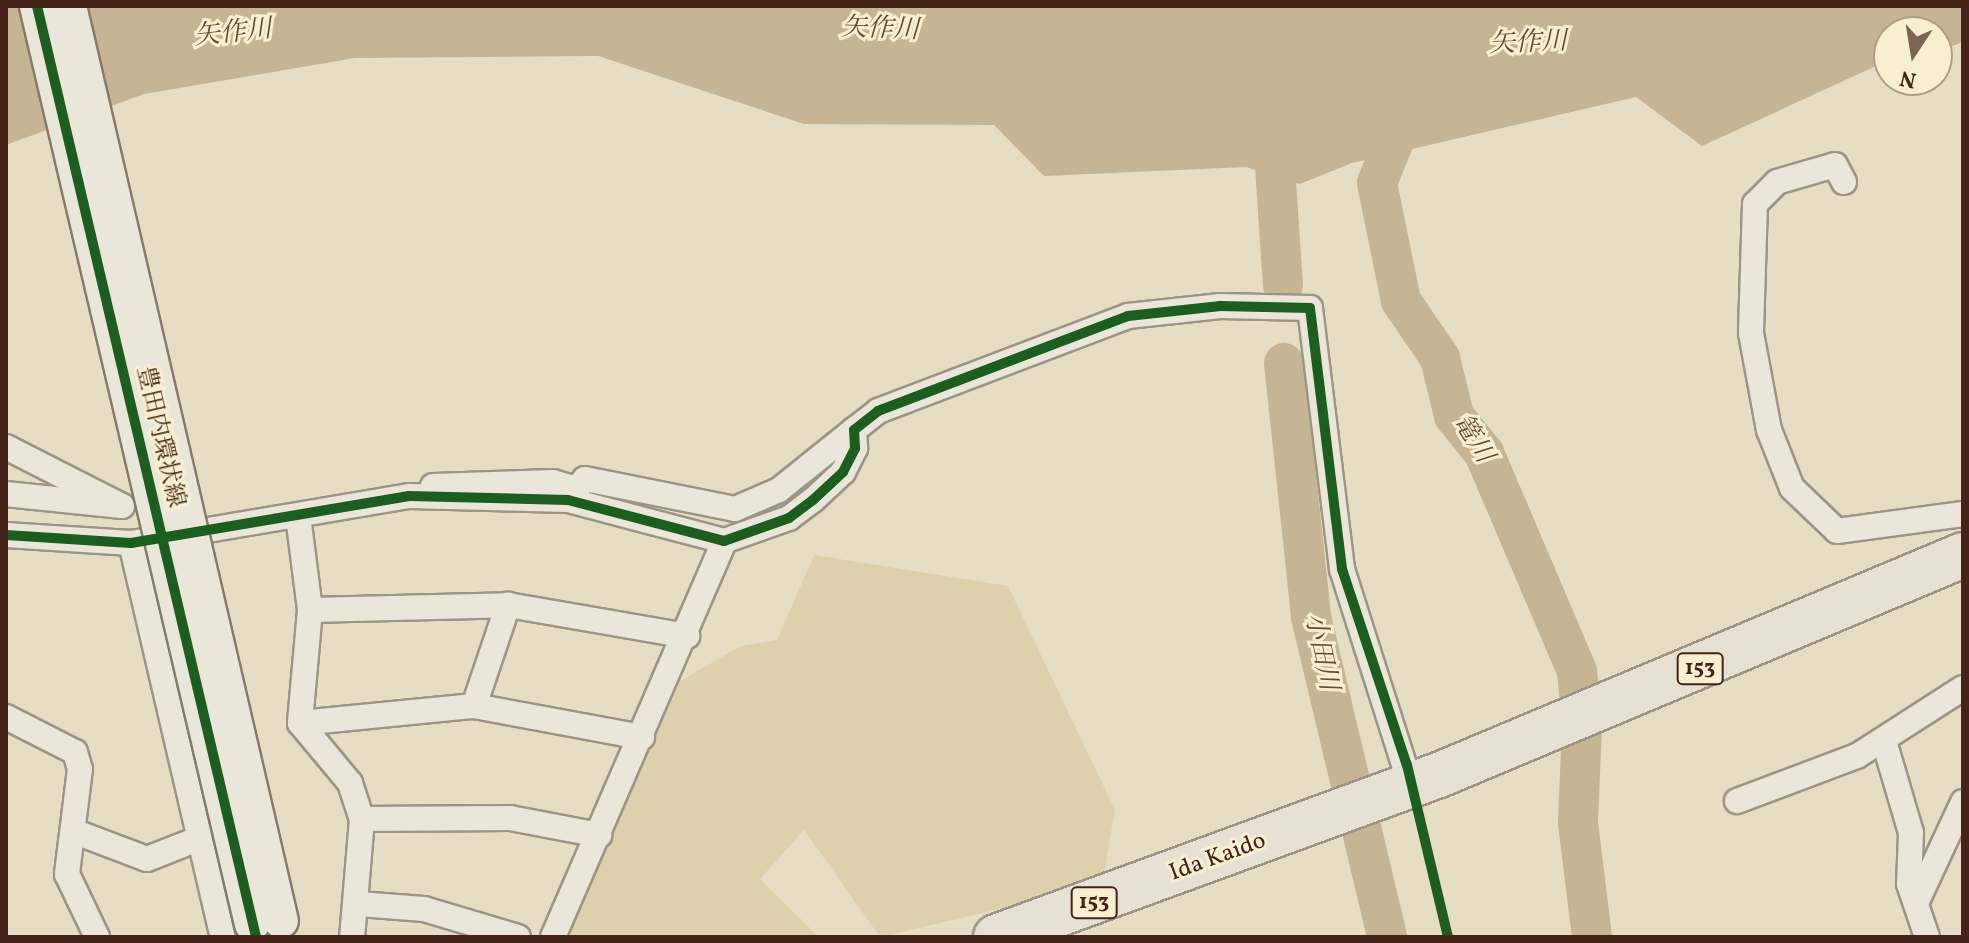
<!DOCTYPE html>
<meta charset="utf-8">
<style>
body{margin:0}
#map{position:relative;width:1969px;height:943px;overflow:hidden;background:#e6dec4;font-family:Vollkorn,"Noto Serif JP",serif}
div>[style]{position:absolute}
.green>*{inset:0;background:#ddd0ad}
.water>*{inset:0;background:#c6b594}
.river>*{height:40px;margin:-20px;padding:0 20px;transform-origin:20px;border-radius:20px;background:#c6b594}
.roads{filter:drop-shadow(2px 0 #9c9484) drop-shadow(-2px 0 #9c9484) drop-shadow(0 2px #9c9484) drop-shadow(0 -2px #9c9484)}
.street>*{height:24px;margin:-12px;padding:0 12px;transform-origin:12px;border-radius:12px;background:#eae6d9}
.highway>*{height:44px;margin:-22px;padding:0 22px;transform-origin:22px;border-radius:22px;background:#e6e1d3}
.bridges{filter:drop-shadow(2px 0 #857b6d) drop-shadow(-2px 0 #857b6d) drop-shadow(0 2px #857b6d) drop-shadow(0 -2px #857b6d)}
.secondary-bridge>*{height:34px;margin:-17px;padding:0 17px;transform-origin:17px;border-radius:17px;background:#eae6d9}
.cycleway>*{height:10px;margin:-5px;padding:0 5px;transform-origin:5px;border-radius:5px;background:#1b5e20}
span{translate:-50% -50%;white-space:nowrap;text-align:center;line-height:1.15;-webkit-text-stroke:6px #f8eed0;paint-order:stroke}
.shield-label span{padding:2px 6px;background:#f8eed0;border:2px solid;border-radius:6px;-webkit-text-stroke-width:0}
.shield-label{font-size:22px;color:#442418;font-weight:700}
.street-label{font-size:24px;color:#442418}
.water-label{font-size:26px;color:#674a37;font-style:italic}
.frame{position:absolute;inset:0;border:8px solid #442418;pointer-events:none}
.north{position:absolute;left:1873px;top:16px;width:80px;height:80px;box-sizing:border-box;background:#f8eed0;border:2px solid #b09d86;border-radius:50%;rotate:192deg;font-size:22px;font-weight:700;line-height:32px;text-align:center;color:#442418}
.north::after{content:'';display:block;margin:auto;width:28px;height:36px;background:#7d6554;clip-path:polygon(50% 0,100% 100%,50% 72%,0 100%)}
</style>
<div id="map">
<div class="green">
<div style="clip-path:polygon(814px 555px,1008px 586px,1115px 810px,1102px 885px,880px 937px,804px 830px,760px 879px,819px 937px,568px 937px,680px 681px,741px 646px,777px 640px)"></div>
</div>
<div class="water">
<div style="clip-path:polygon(6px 6px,1963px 6px,1963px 42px,1937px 52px,1937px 32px,1889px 32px,1889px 60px,1702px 146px,1636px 97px,1352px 163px,1300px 184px,1246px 167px,1044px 176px,994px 125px,804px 124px,598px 56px,355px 58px,144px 94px,6px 145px)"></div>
</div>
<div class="river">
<div style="left:1409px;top:104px;width:85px;rotate:112.1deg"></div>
<div style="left:1377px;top:183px;width:120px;rotate:78.5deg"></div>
<div style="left:1401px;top:301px;width:69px;rotate:55.6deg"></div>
<div style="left:1440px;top:358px;width:60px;rotate:76.4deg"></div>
<div style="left:1454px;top:416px;width:48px;rotate:51deg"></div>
<div style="left:1484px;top:453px;width:237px;rotate:66.9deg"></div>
<div style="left:1577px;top:671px;width:55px;rotate:84.8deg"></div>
<div style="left:1582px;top:726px;width:97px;rotate:92.4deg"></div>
<div style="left:1578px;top:823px;width:115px;rotate:83deg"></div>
<div style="left:1272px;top:121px;width:164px;rotate:86.2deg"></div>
<div style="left:1284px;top:363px;width:255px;rotate:83.9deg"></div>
<div style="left:1311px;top:617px;width:329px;rotate:76.6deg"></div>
</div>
<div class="roads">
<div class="street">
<div style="left:1844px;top:182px;width:19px;rotate:-118deg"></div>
<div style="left:1835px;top:165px;width:60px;rotate:163.7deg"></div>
<div style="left:1777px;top:182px;width:31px;rotate:135deg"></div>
<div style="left:1755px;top:204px;width:129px;rotate:91.8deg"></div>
<div style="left:1751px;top:333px;width:99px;rotate:79.5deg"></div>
<div style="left:1769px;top:430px;width:62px;rotate:68.4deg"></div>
<div style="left:1792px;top:488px;width:62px;rotate:43.7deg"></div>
<div style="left:1837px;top:531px;width:127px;rotate:-7.7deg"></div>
<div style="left:6px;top:447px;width:130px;rotate:27deg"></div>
<div style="left:122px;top:506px;width:117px;rotate:-174.1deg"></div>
<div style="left:433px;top:486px;width:120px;rotate:-1.9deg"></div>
<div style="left:553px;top:482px;width:24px;rotate:17deg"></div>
<div style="left:576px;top:489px;width:13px;rotate:-48deg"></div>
<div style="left:585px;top:479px;width:153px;rotate:11.3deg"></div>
<div style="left:735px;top:509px;width:48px;rotate:-23.4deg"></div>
<div style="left:779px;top:490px;width:96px;rotate:-38.7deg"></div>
<div style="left:298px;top:516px;width:95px;rotate:82.7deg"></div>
<div style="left:310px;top:610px;width:113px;rotate:95.1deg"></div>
<div style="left:300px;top:723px;width:78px;rotate:50.2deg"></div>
<div style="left:350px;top:783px;width:38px;rotate:72deg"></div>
<div style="left:362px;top:819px;width:118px;rotate:94.8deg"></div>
<div style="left:6px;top:535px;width:125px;rotate:3.7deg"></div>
<div style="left:131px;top:543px;width:282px;rotate:-9.6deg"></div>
<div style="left:409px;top:496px;width:159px;rotate:1.4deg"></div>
<div style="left:568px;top:500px;width:161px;rotate:14.7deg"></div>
<div style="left:724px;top:541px;width:69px;rotate:-19.5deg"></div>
<div style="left:789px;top:518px;width:30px;rotate:-37deg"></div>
<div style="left:813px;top:500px;width:41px;rotate:-43deg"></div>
<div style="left:843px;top:472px;width:27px;rotate:-63deg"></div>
<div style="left:855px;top:448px;width:18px;rotate:-93deg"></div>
<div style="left:854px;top:430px;width:31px;rotate:-38deg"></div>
<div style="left:878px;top:411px;width:267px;rotate:-20.8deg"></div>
<div style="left:1128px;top:316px;width:93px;rotate:-6.2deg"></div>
<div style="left:1220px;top:306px;width:90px;rotate:1.3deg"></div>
<div style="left:1310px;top:308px;width:263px;rotate:83deg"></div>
<div style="left:1342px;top:569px;width:228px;rotate:72.4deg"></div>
<div style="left:131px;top:543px;width:405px;rotate:76.9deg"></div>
<div style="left:310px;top:610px;width:198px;rotate:-1.4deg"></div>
<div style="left:508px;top:605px;width:182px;rotate:9.8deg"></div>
<div style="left:474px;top:706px;width:107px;rotate:-71.4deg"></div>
<div style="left:6px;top:717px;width:77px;rotate:26.9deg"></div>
<div style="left:75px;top:752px;width:18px;rotate:74deg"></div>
<div style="left:80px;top:769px;width:106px;rotate:97.1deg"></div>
<div style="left:67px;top:874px;width:70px;rotate:64.5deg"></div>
<div style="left:300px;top:723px;width:175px;rotate:-5.6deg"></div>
<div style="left:474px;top:706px;width:171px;rotate:10.5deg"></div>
<div style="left:1884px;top:741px;width:96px;rotate:73.6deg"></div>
<div style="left:1911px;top:833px;width:51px;rotate:92.2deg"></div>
<div style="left:1909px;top:884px;width:56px;rotate:71.2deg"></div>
<div style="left:1737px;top:801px;width:128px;rotate:-20.6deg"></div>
<div style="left:1857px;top:756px;width:126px;rotate:-32.7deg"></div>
<div style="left:362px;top:819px;width:148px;rotate:-0.4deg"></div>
<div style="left:510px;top:818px;width:91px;rotate:10.8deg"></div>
<div style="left:73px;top:831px;width:79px;rotate:20.7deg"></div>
<div style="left:147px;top:859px;width:55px;rotate:-21.4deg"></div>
<div style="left:1918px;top:899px;width:107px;rotate:-65.1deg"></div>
<div style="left:359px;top:904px;width:65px;rotate:4.4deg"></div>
<div style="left:424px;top:909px;width:98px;rotate:16.6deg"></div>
<div style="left:553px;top:937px;width:431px;rotate:-66.6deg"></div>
</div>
<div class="highway">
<div style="left:996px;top:937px;width:472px;rotate:-20.1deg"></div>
<div style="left:1439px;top:775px;width:568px;rotate:-22.77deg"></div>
</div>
</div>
<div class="bridges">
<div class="secondary-bridge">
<div style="left:37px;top:6px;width:943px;rotate:76.82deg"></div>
<div style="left:69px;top:6px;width:939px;rotate:76.96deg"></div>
</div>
</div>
<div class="cycleway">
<div style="left:37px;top:6px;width:956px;rotate:76.76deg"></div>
<div style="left:6px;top:535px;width:125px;rotate:3.7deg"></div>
<div style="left:131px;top:543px;width:282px;rotate:-9.6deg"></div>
<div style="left:409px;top:496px;width:159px;rotate:1.4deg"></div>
<div style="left:568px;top:500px;width:161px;rotate:14.7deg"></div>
<div style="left:724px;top:541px;width:69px;rotate:-19.5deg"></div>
<div style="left:789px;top:518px;width:30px;rotate:-37deg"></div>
<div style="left:813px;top:500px;width:41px;rotate:-43deg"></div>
<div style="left:843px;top:472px;width:27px;rotate:-63deg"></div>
<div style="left:855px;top:448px;width:18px;rotate:-93deg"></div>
<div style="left:854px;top:430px;width:31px;rotate:-38deg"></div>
<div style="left:878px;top:411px;width:267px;rotate:-20.8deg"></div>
<div style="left:1128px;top:316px;width:93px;rotate:-6.2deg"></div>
<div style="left:1220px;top:306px;width:90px;rotate:1.3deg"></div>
<div style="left:1310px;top:308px;width:263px;rotate:83deg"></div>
<div style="left:1342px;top:569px;width:206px;rotate:71.7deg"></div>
<div style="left:1407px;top:765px;width:177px;rotate:76.6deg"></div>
</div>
<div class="shield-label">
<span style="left:1700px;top:669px">153</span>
<span style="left:1094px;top:903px">153</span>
</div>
<div class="street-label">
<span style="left:159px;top:437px;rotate:77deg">豊田内環状線</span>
<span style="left:1218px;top:858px;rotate:-20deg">Ida Kaido</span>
</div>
<div class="water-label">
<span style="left:880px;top:30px;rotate:2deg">矢作川</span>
<span style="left:233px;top:34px;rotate:-6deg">矢作川</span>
<span style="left:1528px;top:44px;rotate:-2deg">矢作川</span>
<span style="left:1472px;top:439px;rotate:58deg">篭川</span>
<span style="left:1320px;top:652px;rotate:78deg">小田川</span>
</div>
<div class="frame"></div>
<div class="north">N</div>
</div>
